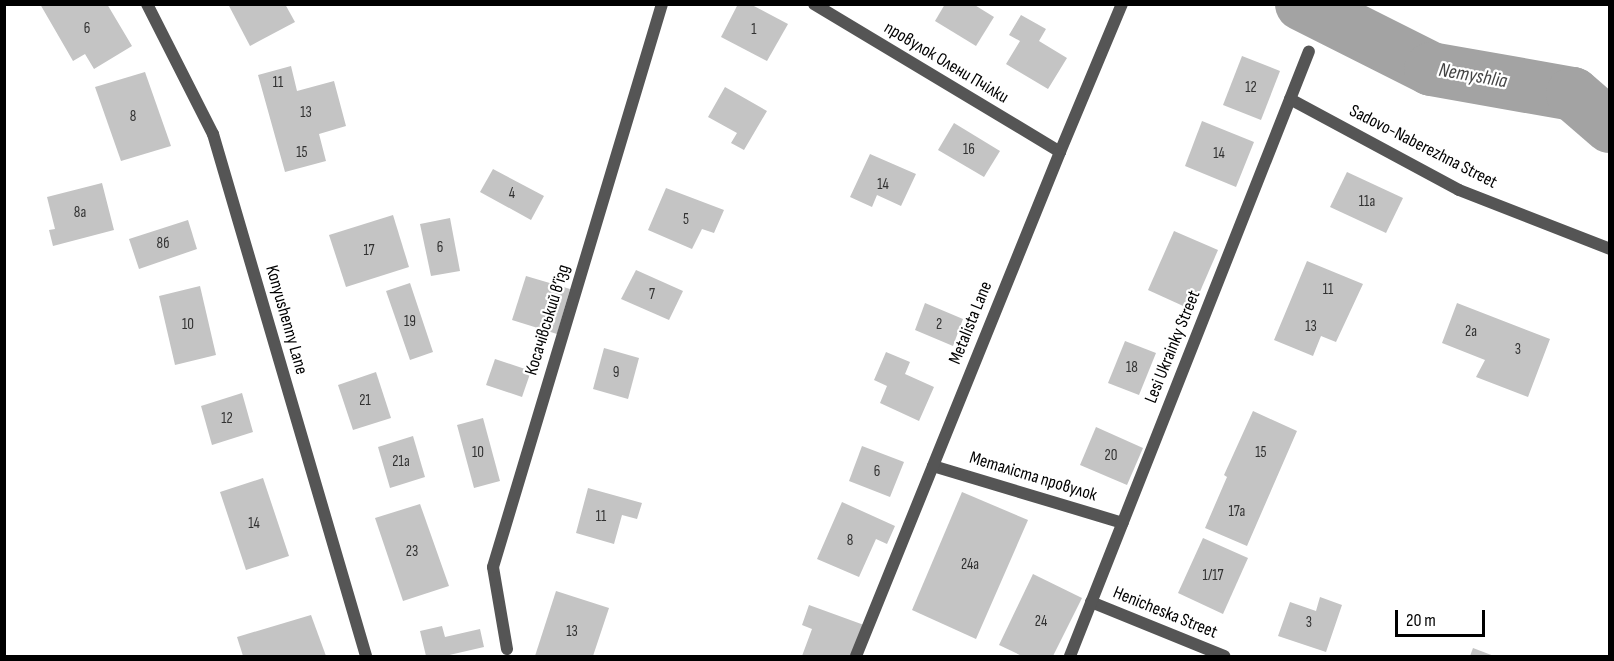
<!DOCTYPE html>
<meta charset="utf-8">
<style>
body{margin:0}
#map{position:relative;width:1614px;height:661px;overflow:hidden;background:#fff;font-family:"Sofia Sans Condensed",sans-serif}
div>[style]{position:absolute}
.river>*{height:54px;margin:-27px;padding:0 27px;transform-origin:27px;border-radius:27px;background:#a3a3a3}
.building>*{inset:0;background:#c4c4c4}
.street>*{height:12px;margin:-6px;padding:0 6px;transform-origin:6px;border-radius:6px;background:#555}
span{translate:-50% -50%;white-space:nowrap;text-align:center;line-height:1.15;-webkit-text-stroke:4.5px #fff;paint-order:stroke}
.number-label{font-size:15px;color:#313131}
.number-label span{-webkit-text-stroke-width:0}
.street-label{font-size:18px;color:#000}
.water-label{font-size:20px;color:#444;font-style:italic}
.frame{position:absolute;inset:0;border:6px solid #000;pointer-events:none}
.scale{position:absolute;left:1395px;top:610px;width:90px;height:27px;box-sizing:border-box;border:3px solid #000;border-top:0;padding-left:8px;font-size:18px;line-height:21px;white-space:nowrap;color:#000;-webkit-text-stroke:4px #fff;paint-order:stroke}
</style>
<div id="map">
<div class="river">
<div style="left:1302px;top:4px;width:144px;rotate:26.7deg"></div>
<div style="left:1431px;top:69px;width:144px;rotate:10deg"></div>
<div style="left:1573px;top:94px;width:49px;rotate:40.9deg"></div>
</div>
<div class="building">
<div style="clip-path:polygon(40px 4px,107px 4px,132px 46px,94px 69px,85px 54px,73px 61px)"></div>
<div style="clip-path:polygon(228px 4px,285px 4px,295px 22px,250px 46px)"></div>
<div style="clip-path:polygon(738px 4px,750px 4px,788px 24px,767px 61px,721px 37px)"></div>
<div style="clip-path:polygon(945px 4px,973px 4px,994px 17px,976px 46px,935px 21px)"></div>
<div style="clip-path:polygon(1021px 15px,1046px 29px,1039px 41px,1067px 58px,1048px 89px,1006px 64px,1020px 41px,1009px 35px)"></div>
<div style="clip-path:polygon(1242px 56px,1280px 71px,1261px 120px,1223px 105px)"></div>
<div style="clip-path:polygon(291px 66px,297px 91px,334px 81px,346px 126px,319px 134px,326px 161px,285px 172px,258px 75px)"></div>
<div style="clip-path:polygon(145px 72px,171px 146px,121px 161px,95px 87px)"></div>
<div style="clip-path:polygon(725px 87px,767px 111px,744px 150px,731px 143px,737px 133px,708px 117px)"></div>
<div style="clip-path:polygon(1202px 121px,1254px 142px,1236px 187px,1185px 166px)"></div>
<div style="clip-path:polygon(954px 123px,1000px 151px,984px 177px,938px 150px)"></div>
<div style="clip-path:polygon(870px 154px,916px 174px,901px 206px,877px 195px,872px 207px,850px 197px)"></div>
<div style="clip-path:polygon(493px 169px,544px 196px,531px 220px,480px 192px)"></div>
<div style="clip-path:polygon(1347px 172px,1403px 198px,1386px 233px,1330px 207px)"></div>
<div style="clip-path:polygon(102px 183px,114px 230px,53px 246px,49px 230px,55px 229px,47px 197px)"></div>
<div style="clip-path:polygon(666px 188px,724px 210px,714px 233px,702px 229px,692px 249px,648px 230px)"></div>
<div style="clip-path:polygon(393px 215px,409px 267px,346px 287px,329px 235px)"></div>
<div style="clip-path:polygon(450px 218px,460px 271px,431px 276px,420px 224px)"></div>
<div style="clip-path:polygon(188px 220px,197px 249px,139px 269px,129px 239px)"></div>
<div style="clip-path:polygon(1174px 231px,1218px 250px,1192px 310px,1148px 290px)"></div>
<div style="clip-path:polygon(1307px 261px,1363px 284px,1336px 342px,1321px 336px,1313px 356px,1274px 340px)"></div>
<div style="clip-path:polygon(636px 270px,683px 291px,669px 320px,621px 299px)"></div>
<div style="clip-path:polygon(526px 276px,570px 289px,557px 334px,512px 320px)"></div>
<div style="clip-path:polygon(410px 283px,433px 352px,410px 360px,386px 291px)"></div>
<div style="clip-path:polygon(200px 286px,216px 355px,175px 365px,159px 296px)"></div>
<div style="clip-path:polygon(925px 303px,963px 319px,953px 346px,915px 330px)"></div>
<div style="clip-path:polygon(1457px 303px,1550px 339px,1528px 397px,1476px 377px,1485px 360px,1442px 343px)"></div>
<div style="clip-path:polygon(1125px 341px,1156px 353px,1139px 395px,1108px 383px)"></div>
<div style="clip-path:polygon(604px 348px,639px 358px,628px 399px,593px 389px)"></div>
<div style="clip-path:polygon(886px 352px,910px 362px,905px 374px,934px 387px,919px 421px,880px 403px,887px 386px,874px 380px)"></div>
<div style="clip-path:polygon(495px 359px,531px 371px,522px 397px,486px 385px)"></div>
<div style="clip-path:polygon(376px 372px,391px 418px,353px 430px,338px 385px)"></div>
<div style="clip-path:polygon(242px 393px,253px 432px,212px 445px,201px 406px)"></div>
<div style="clip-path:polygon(1253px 411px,1297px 431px,1247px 546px,1205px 528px,1227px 477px,1224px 475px)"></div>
<div style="clip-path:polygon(483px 418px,500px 481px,474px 488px,457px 425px)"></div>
<div style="clip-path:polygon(1096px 427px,1143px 448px,1127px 485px,1080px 465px)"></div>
<div style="clip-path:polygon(413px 436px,425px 477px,390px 488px,378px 447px)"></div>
<div style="clip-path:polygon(862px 446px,904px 462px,890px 497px,849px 481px)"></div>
<div style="clip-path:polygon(263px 478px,289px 556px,246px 570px,220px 492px)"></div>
<div style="clip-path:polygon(588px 488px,642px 503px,637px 519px,622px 515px,614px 544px,576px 533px)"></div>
<div style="clip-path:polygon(962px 492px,1028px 520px,976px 639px,912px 610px)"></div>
<div style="clip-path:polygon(842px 502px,895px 526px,887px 544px,876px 539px,859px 577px,817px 559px)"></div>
<div style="clip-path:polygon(420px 504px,449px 586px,403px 601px,375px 518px)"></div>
<div style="clip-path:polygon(1203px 538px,1248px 558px,1223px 614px,1178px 593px)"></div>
<div style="clip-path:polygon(1033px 574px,1082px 598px,1053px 656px,1022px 656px,999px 645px)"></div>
<div style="clip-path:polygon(556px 591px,609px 608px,593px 656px,535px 656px)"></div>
<div style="clip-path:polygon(1320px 597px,1342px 605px,1326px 652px,1278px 636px,1290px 602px,1316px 611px)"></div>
<div style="clip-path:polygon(809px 605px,864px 625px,852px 656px,802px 656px,812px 629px,802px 625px)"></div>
<div style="clip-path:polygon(311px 615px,326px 656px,243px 656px,237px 637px)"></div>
<div style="clip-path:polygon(442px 626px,445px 637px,480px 629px,484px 647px,445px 656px,426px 656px,420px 631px)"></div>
<div style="clip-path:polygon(1473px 648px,1494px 656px,1470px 656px)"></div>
</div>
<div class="street">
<div style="left:147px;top:4px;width:146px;rotate:63.1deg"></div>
<div style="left:213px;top:134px;width:544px;rotate:73.66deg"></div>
<div style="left:814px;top:4px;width:287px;rotate:31deg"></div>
<div style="left:1290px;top:99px;width:192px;rotate:28.3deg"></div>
<div style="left:1459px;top:190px;width:162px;rotate:21.3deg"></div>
<div style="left:933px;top:466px;width:198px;rotate:16.7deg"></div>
<div style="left:1091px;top:602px;width:144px;rotate:22.1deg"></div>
<div style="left:507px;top:649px;width:83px;rotate:-99.7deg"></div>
<div style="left:493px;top:567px;width:588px;rotate:-73.29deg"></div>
<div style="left:856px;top:656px;width:544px;rotate:-67.96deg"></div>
<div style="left:1060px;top:152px;width:160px;rotate:-67.3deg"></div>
<div style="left:1070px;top:656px;width:650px;rotate:-68.44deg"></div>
</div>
<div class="number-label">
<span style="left:87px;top:29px">6</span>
<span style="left:754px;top:30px">1</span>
<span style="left:278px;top:83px">11</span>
<span style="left:1251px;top:88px">12</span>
<span style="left:306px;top:113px">13</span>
<span style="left:133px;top:117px">8</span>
<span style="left:969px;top:150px">16</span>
<span style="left:302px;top:153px">15</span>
<span style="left:1219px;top:154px">14</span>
<span style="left:883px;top:185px">14</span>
<span style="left:512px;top:194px">4</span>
<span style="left:1367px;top:202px">11а</span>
<span style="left:80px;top:213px">8а</span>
<span style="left:686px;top:220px">5</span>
<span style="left:163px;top:244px">8б</span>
<span style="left:440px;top:248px">6</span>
<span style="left:369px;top:251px">17</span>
<span style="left:1328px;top:290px">11</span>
<span style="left:652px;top:295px">7</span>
<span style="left:410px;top:322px">19</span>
<span style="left:188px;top:325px">10</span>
<span style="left:939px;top:325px">2</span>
<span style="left:1311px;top:327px">13</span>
<span style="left:1471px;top:332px">2а</span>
<span style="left:1518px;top:350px">3</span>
<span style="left:1132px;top:368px">18</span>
<span style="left:616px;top:373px">9</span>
<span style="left:365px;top:401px">21</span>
<span style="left:227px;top:419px">12</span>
<span style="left:478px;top:453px">10</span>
<span style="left:1261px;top:453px">15</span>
<span style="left:1111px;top:456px">20</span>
<span style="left:401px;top:462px">21а</span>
<span style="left:877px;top:472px">6</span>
<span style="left:1237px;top:512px">17а</span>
<span style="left:601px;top:517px">11</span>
<span style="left:254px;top:524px">14</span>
<span style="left:850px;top:541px">8</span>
<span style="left:412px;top:552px">23</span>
<span style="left:970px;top:565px">24а</span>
<span style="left:1213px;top:576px">1/17</span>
<span style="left:1041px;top:622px">24</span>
<span style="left:1309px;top:623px">3</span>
<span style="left:572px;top:632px">13</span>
</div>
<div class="street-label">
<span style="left:946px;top:63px;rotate:31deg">провулок Олени Пчілки</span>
<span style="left:1423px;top:147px;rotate:27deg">Sadovo-Naberezhna Street</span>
<span style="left:286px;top:320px;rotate:74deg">Konyushenny Lane</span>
<span style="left:548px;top:320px;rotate:-73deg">Косачівський в’їзд</span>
<span style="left:971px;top:323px;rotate:-68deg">Metalista Lane</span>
<span style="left:1173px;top:347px;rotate:-68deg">Lesi Ukrainky Street</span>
<span style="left:1033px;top:477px;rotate:17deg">Металіста провулок</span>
<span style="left:1165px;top:613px;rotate:22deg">Henicheska Street</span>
</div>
<div class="water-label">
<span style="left:1473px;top:76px;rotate:10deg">Nemyshlia</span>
</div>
<div class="frame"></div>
<div class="scale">20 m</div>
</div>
